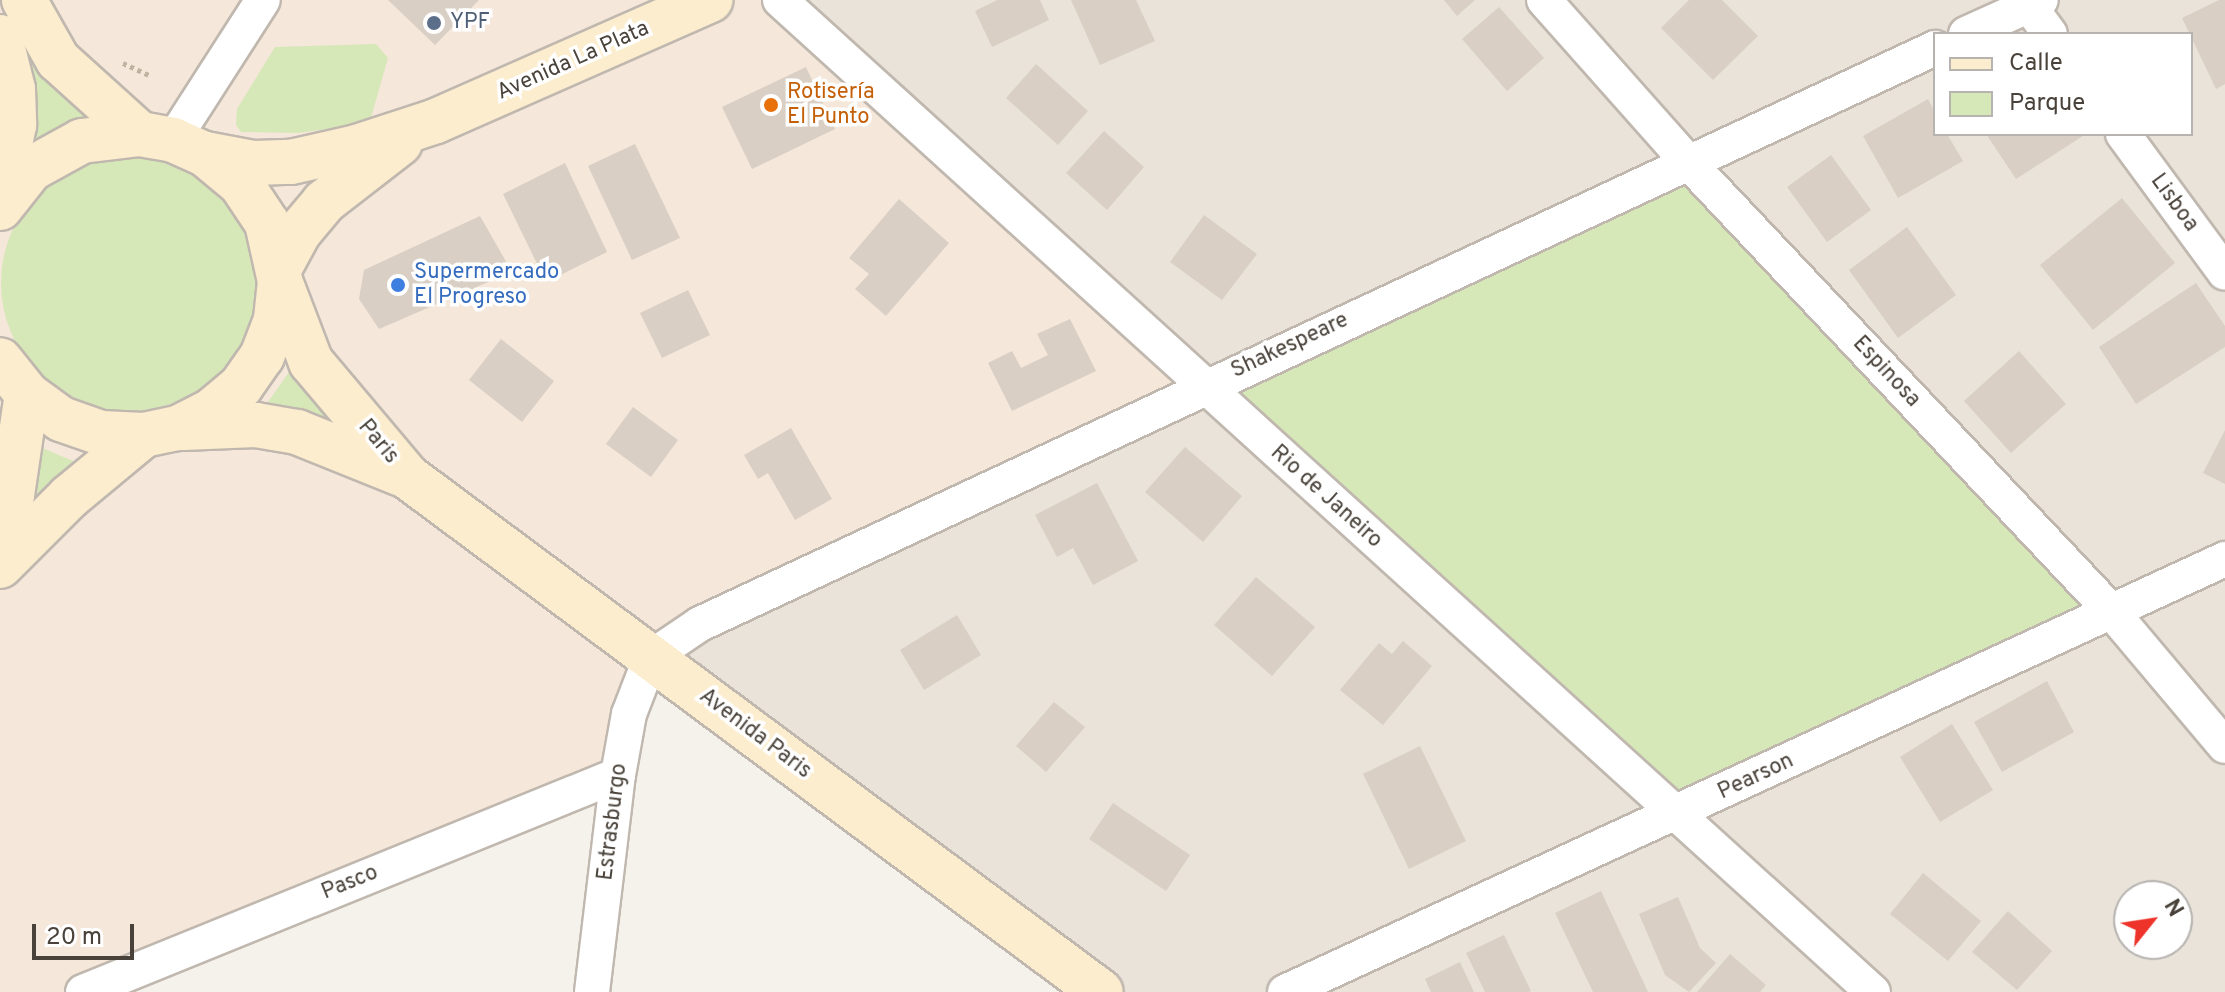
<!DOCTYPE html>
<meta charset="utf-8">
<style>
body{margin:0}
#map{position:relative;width:2225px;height:992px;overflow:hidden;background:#f5f2ec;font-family:Overpass,sans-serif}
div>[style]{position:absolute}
.residential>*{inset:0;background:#e9e3da}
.commercial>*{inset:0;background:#f5e7d9}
.green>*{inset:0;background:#d6e7b8}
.round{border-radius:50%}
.building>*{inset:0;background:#d9cfc5}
.path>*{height:5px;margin-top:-2.5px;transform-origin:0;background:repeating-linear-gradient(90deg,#c1b3a1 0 4px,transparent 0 8px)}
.roads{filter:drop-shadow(2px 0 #c0b8af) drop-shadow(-2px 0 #c0b8af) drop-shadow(0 2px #c0b8af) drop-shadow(0 -2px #c0b8af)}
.street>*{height:34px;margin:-17px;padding:0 17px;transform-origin:17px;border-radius:17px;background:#fff}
.secondary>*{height:44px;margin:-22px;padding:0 22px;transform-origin:22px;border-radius:22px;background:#fcedcf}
.dots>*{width:22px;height:22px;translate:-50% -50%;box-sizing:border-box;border:4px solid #fff;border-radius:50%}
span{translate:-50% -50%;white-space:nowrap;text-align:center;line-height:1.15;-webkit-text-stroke:7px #fff;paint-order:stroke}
.service-label{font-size:22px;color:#4e5e75}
.left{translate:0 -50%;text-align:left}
.street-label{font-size:22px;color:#49423a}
.food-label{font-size:22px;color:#c56008}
.shop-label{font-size:22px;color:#366cbe}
.legend{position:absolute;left:1933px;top:32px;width:260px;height:104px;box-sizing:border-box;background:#fff;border:2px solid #b6b3b0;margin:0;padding:10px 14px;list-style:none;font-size:24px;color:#49423a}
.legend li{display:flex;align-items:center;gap:16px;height:40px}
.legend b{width:40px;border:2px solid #b6b3b0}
.north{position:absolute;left:2113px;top:880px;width:80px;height:80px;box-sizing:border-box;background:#fff;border:2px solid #b6b3b0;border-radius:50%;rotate:60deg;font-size:22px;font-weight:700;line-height:32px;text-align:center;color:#49423a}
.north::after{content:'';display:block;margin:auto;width:28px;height:36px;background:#ee342a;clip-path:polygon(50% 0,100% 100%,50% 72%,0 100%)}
.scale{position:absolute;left:32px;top:924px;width:102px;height:36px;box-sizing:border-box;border:4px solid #49423a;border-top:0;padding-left:10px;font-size:24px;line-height:28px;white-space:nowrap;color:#49423a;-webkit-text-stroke:6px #fff;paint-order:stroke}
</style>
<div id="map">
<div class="residential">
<div style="clip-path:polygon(evenodd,780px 0,2225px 0,2225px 992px,1101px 992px,651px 657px,780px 0,1935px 34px,2191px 34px,2191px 134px,1935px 134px,1935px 34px,780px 0,2129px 896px,2177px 896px,2177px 944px,2129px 944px,2129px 896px)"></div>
</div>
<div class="commercial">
<div style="clip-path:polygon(0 0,780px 0,1203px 387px,651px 657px,618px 775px,89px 992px,0 992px)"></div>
</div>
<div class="green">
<div style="clip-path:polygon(376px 44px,388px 58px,370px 121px,364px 124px,298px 133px,241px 132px,236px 125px,237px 109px,275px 47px)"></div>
<div style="clip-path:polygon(29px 47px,91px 122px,37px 150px)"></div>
<div class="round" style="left:1px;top:155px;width:256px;height:256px"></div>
<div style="clip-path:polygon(1687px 161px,2112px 612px,1680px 812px,1203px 387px)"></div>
<div style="clip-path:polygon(294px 365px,332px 417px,261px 412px)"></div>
<div style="clip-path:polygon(28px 442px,85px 466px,26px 521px)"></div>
</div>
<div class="building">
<div style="clip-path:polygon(388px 0,479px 0,435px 45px)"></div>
<div style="clip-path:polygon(997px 0,1040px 0,1049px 20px,992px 47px,975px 11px)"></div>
<div style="clip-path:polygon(1071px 0,1136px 0,1155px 41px,1100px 65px)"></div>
<div style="clip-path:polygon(1444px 0,1475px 0,1457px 16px)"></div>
<div style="clip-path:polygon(1689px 0,1722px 0,1758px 36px,1713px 80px,1661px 28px)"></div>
<div style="clip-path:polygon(2219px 0,2225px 0,2225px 84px,2216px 89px,2182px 18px)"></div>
<div style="clip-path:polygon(1499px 7px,1544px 58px,1507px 91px,1462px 39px)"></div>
<div style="clip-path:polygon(1036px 64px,1088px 111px,1058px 145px,1006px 98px)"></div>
<div style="clip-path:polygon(806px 67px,835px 129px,752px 169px,722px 107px)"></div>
<div style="clip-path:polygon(1928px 99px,1935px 112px,1935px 134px,1947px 134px,1963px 161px,1898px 198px,1863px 136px)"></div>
<div style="clip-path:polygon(1104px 131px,1144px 167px,1107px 210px,1066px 173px)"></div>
<div style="clip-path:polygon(1986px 134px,2086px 134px,2016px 179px)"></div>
<div style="clip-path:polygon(635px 144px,680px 238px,632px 260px,588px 166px)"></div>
<div style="clip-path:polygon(1831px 155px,1871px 210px,1827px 242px,1787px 187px)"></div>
<div style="clip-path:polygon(565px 163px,607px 252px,546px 282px,503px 194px)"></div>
<div style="clip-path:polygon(2122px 198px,2175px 263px,2093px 330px,2040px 265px)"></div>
<div style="clip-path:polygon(899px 199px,949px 243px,886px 316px,855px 289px,869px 274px,849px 258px)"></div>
<div style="clip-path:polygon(1204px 215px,1257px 254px,1222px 300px,1170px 262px)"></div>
<div style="clip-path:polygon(480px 216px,508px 265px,495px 279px,379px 329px,359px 299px,364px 270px)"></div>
<div style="clip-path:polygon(1907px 227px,1956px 295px,1898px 338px,1849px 270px)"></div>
<div style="clip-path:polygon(2196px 283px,2225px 326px,2225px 347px,2136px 404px,2099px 347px)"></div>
<div style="clip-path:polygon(688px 290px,710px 335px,662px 358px,640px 313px)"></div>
<div style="clip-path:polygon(1070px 319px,1096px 371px,1012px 411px,988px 363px,1012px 351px,1021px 368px,1048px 355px,1037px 334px)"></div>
<div style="clip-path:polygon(501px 339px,554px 381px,522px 422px,469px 380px)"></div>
<div style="clip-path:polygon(2019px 351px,2066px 404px,2011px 453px,1964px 401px)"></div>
<div style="clip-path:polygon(633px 407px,678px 440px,651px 477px,606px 444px)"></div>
<div style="clip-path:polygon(791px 428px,832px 499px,795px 520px,768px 473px,758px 479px,744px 455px)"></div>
<div style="clip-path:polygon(2225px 430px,2225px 484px,2203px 473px)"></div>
<div style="clip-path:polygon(1185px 447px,1242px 496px,1203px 542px,1145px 492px)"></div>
<div style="clip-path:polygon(1097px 483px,1138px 561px,1093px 585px,1073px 548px,1057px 557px,1035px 515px)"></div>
<div style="clip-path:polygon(1256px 577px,1315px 627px,1272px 676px,1214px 625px)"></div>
<div style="clip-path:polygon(957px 615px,981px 655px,924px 690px,900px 650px)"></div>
<div style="clip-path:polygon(1403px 641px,1432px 666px,1383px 725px,1340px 690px,1379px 643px,1392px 654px)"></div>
<div style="clip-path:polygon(2047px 681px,2074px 732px,2002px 772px,1974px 722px)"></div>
<div style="clip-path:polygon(1054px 702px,1085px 727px,1046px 772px,1016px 746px)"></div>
<div style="clip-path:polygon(1952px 724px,1993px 790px,1940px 822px,1900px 757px)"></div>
<div style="clip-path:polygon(1420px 746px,1466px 841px,1409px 869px,1363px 774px)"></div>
<div style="clip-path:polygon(1113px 803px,1190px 855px,1166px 891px,1089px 839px)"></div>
<div style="clip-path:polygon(1923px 873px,1981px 921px,1948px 961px,1890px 914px)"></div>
<div style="clip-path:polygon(1601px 891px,1648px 992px,1593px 992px,1555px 913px)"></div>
<div style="clip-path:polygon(1678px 897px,1700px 948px,1716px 963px,1689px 992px,1665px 975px,1639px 914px)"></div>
<div style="clip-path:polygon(2008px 911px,2052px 951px,2017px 990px,1972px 952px)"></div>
<div style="clip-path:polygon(1504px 935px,1531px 991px,1528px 992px,1485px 992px,1466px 953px)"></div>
<div style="clip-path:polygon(1730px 954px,1766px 985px,1760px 992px,1697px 992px)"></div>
<div style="clip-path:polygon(1460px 962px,1474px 992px,1431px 992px,1425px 979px)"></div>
</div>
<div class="path">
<div style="left:123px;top:63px;width:31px;rotate:25deg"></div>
</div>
<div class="roads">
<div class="street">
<div style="left:780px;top:0;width:1476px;rotate:42.23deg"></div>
<div style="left:1544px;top:0;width:215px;rotate:48.4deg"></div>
<div style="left:1687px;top:161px;width:620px;rotate:46.7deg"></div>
<div style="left:2112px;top:612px;width:175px;rotate:49.9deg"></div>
<div style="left:2025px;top:0;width:42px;rotate:53.7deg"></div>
<div style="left:1966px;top:34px;width:82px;rotate:-24.4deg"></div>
<div style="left:2123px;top:134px;width:172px;rotate:53.7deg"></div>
<div style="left:173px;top:140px;width:166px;rotate:-57.3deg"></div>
<div style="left:83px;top:992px;width:577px;rotate:-22.08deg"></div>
<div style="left:592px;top:992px;width:219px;rotate:-83.2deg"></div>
<div style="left:618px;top:775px;width:62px;rotate:-79.8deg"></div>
<div style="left:629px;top:714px;width:61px;rotate:-68.9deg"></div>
<div style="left:651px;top:657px;width:59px;rotate:-34deg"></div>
<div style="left:700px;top:624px;width:1363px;rotate:-25deg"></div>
<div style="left:1285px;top:992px;width:1035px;rotate:-24.73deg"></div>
</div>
<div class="secondary">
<div style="left:24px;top:0;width:69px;rotate:60.5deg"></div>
<div style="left:58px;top:60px;width:110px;rotate:42.1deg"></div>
<div style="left:0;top:37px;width:54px;rotate:76deg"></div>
<div style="left:13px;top:89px;width:36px;rotate:88deg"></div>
<div style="left:14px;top:125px;width:68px;rotate:101.8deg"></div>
<div style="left:205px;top:154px;width:50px;rotate:10.4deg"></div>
<div style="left:254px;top:163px;width:37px;rotate:-2deg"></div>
<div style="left:291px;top:162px;width:68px;rotate:-12.8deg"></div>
<div style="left:357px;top:147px;width:83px;rotate:-18.2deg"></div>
<div style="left:436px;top:121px;width:300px;rotate:-23.8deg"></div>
<div style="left:0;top:208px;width:50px;rotate:-51.5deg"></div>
<div style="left:31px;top:169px;width:58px;rotate:-28.8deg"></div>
<div style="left:82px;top:141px;width:58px;rotate:-6.9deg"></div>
<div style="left:140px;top:134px;width:34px;rotate:10deg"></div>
<div style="left:173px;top:140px;width:35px;rotate:24deg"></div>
<div style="left:205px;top:154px;width:47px;rotate:39.8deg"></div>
<div style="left:241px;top:184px;width:47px;rotate:56.3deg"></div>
<div style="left:267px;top:223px;width:59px;rotate:77.4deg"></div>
<div style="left:280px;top:281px;width:39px;rotate:96deg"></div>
<div style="left:276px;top:320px;width:39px;rotate:111deg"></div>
<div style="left:262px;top:356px;width:37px;rotate:125deg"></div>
<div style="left:241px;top:386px;width:39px;rotate:140deg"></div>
<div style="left:211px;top:411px;width:38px;rotate:153deg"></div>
<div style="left:177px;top:428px;width:34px;rotate:168deg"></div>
<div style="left:144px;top:435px;width:43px;rotate:-177.3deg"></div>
<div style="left:101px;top:433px;width:42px;rotate:-160.7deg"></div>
<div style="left:61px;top:419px;width:42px;rotate:-143.7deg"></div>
<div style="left:27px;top:394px;width:43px;rotate:-128.5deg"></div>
<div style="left:279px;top:269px;width:42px;rotate:-61.6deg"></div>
<div style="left:299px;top:232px;width:39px;rotate:-50deg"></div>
<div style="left:324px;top:202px;width:96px;rotate:-37.8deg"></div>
<div style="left:280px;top:281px;width:87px;rotate:69.1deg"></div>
<div style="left:311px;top:362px;width:150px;rotate:49.9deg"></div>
<div style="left:408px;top:477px;width:863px;rotate:36.62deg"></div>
<div style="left:183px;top:428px;width:73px;rotate:-2.4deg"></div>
<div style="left:256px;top:425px;width:42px;rotate:9.7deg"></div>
<div style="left:297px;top:432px;width:112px;rotate:22deg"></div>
<div style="left:0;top:537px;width:44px;rotate:-74.1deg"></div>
<div style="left:12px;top:495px;width:102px;rotate:-81.6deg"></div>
<div style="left:0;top:566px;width:98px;rotate:-45deg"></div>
<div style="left:69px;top:497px;width:97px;rotate:-39.6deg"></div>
</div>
</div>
<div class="dots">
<div style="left:434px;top:23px;background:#5c6f8a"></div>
<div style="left:771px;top:105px;background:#e8710a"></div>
<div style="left:398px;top:285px;background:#3f7fe0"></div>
</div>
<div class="service-label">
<span class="left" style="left:450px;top:23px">YPF</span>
</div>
<div class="street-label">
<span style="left:573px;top:61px;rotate:-24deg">Avenida La Plata</span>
<span style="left:2174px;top:203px;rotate:54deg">Lisboa</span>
<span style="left:1290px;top:346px;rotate:-25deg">Shakespeare</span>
<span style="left:1886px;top:372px;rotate:47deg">Espinosa</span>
<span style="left:378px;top:442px;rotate:50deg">Paris</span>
<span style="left:1326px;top:497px;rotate:42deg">Rio de Janeiro</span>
<span style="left:755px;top:734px;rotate:37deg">Avenida Paris</span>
<span style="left:1756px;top:777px;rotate:-25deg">Pearson</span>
<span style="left:613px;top:822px;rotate:-83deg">Estrasburgo</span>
<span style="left:350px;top:883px;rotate:-22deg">Pasco</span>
</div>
<div class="food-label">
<span class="left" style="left:787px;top:105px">Rotisería<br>El Punto</span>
</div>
<div class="shop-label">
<span class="left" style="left:414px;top:285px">Supermercado<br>El Progreso</span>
</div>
<ul class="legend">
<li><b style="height:10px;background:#fcedcf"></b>Calle</li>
<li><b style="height:22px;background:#d6e7b8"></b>Parque</li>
</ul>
<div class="north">N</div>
<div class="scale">20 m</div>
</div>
